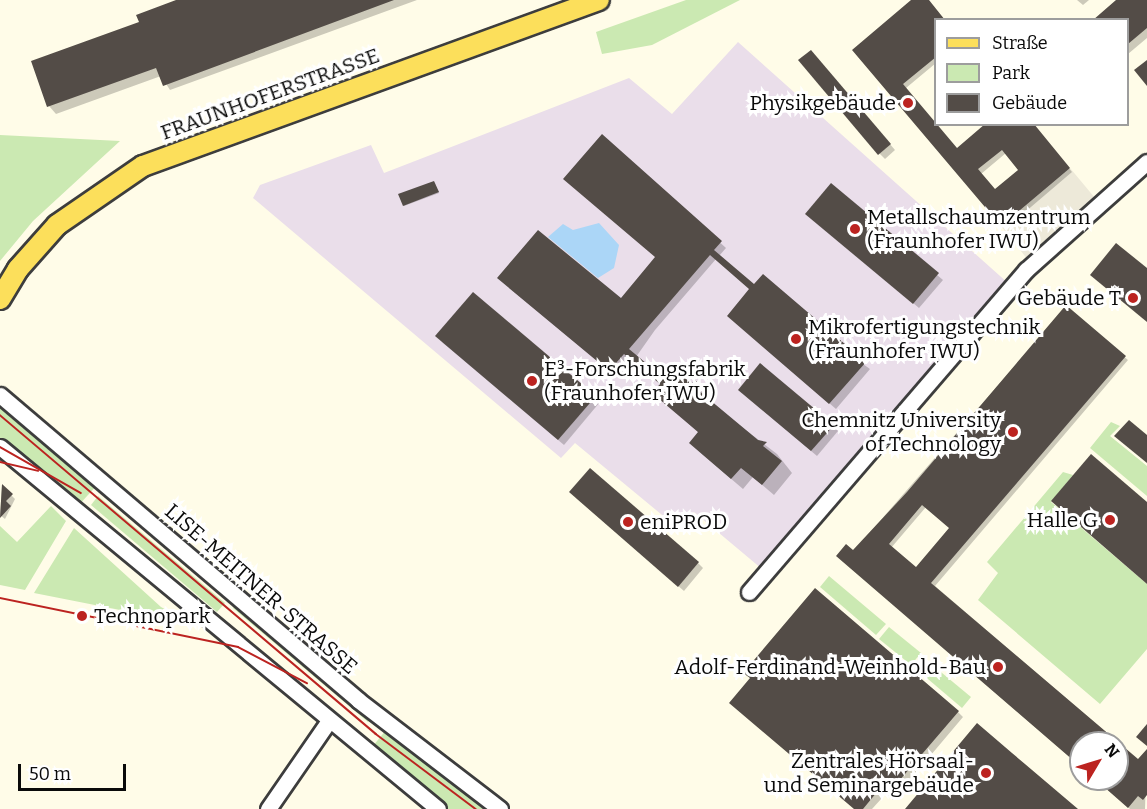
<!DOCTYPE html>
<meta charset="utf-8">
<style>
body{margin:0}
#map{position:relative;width:1147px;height:809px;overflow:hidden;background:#fffce8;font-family:Bitter,serif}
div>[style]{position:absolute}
.industrial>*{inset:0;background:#eadeea}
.green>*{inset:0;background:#cbe9b2}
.plaza>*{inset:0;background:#ede9d9}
.water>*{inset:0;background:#abd6f7}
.shadow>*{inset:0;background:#0003}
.building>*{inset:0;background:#534c47}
.roads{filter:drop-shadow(2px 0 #3d3d3d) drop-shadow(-2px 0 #3d3d3d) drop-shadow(0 2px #3d3d3d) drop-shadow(0 -2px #3d3d3d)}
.minor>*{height:15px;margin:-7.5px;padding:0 7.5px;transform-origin:7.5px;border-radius:7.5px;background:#fff}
.major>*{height:20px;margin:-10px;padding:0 10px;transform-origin:10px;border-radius:10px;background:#fcdf5b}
.tram>*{height:1.5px;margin:-0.75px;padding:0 0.75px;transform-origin:0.75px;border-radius:0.75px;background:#bc2320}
.dots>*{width:16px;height:16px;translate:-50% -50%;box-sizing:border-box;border:3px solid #fff;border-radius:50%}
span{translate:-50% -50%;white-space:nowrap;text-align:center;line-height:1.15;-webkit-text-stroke:6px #fff;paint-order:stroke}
.street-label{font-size:21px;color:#0a0a0a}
.poi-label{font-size:21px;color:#0a0a0a}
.right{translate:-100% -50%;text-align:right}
.left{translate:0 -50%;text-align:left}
.legend{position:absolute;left:934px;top:18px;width:195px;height:108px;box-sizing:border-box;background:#fff;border:2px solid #9d9d9d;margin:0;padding:8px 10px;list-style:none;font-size:18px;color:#0a0a0a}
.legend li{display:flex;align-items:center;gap:12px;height:30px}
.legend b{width:30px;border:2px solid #9d9d9d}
.north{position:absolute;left:1069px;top:731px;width:60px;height:60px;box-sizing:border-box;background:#fff;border:2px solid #9d9d9d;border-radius:50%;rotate:52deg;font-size:16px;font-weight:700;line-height:24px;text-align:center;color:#0a0a0a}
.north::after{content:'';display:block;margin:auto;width:21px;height:27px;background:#bc2320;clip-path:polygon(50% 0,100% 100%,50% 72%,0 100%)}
.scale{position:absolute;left:18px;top:764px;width:108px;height:27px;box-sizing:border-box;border:3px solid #0a0a0a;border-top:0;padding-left:8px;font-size:18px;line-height:21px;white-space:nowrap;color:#0a0a0a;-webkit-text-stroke:4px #fff;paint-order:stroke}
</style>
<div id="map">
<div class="industrial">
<div style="clip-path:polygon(738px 42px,1009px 284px,762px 569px,694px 512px,679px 529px,575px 443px,561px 458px,253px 198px,260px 185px,371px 145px,384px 173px,629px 78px,672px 114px)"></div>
</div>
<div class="green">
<div style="clip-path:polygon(686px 0,740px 0,652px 45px,602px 54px,596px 32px)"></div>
<div style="clip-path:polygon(0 135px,120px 141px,33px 221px,0 261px)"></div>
<div style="clip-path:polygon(0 401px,98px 484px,78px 506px,0 440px)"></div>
<div style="clip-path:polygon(1111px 422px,1120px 426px,1110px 436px,1147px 466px,1147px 496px,1090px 448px)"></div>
<div style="clip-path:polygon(1063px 472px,1073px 475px,1051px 502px,1147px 584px,1147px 649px,1100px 704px,978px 600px,998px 573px,987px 562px)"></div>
<div style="clip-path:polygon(98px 496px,225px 603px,217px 612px,91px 505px)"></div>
<div style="clip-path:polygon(51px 506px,66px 521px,25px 590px,0 585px,0 526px,17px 542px)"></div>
<div style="clip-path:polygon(74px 528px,161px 607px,191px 624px,34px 593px)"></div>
<div style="clip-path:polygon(829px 576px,886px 624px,876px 635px,820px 587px)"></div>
<div style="clip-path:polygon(238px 602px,371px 718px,368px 722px,233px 608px)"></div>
<div style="clip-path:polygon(889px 627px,921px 653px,911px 665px,879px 639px)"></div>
<div style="clip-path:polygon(924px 658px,971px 697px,962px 708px,915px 668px)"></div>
<div style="clip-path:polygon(386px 730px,445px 776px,492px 809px,445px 809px,400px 776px,373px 746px)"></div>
</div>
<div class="plaza">
<div style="clip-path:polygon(1070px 168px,1100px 204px,1032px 265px,1001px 226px)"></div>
</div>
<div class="water">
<div style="clip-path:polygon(599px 223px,619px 245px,614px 268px,598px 278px,548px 237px,563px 224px,573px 230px)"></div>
</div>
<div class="shadow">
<div style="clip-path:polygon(181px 0,417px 0,170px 90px,161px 76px,56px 114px,49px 106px,138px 24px)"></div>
<div style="clip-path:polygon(evenodd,914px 0,927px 0,936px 20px,936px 63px,906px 88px,957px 150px,1032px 124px,1072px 172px,1005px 229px,854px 50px,914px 0,1006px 153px,1020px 170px,995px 191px,981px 174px,1006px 153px)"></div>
<div style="clip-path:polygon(1077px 0,1089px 0,1083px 5px)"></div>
<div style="clip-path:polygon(1118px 0,1147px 0,1147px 38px,1128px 54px,1128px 20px)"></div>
<div style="clip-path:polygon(816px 57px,895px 150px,885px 159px,880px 154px)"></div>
<div style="clip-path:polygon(434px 182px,439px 193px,404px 206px,400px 195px)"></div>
<div style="clip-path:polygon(831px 185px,943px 280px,919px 308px,813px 219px)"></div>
<div style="clip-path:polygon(691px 216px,726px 248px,719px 256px,754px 286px,870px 369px,836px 409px,734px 321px,751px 289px,716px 259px,655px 330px,636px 357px,664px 380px,695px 382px,711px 397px,708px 401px,777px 454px,792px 473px,774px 495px,753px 477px,743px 489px,702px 454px,691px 443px,699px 433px,654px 393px,661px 384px,633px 360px,618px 378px,506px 285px,630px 308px)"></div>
<div style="clip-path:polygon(evenodd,1066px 307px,1128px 360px,935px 586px,1144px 765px,1147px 751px,1145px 809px,1130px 809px,1095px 779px,1117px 779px,1117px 743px,1081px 743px,1081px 767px,838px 556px,853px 552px,1066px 307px,926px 507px,951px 529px,916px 570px,891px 548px,926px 507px)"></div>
<div style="clip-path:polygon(442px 342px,595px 397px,600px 402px,564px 445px)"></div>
<div style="clip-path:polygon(745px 395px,833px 426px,838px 431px,817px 456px)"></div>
<div style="clip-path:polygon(2px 486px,15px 499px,5px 519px,0 515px)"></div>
<div style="clip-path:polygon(576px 498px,698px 563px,703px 568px,684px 591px)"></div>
<div style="clip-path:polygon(736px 708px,958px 712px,963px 717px,893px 800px,875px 784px,882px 798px,872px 809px,855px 809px)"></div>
</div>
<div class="building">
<div style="clip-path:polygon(176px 0,394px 0,163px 86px,156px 68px,47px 107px,31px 61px,139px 22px,136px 15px)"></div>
<div style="clip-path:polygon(evenodd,911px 0,929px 0,945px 20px,936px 20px,936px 57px,903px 84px,957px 148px,985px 124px,1034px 124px,1070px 168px,1001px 226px,852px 50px,911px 0,1002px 150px,1018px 170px,995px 189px,978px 169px,1002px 150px)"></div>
<div style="clip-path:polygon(1116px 0,1147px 0,1147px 28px,1128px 44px,1128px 20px,1093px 20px)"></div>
<div style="clip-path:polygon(811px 50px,891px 144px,878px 155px,798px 60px)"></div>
<div style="clip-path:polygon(1147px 60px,1147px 86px,1134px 70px)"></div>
<div style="clip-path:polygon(602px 134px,722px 241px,714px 250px,754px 284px,763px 274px,866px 362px,829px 404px,727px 316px,749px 289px,710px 255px,629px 349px,664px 378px,673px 368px,692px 384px,695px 380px,701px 385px,698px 390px,758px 440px,767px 442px,763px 446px,782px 461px,762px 485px,741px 468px,731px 479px,689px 443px,698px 432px,652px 393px,660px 384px,624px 354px,609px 371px,497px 278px,538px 230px,621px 298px,655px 257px,563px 179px)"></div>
<div style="clip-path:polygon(434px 181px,439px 192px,403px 206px,398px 194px)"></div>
<div style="clip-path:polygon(831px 183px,939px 273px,913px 304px,805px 214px)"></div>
<div style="clip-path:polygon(1116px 243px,1147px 268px,1147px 322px,1090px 275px)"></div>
<div style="clip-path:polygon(473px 292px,596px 396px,558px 440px,435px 336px)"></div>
<div style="clip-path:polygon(evenodd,1066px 305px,1126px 356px,931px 583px,1138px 759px,1147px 749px,1147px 795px,1143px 800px,1138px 796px,1128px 808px,1095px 779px,1117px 779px,1117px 743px,1081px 743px,1081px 767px,836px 556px,846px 544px,853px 550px,907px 492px,1066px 305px,922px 505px,949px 528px,916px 567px,889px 544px,922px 505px)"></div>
<div style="clip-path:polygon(760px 363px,834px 425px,811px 451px,738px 390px)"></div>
<div style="clip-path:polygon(1129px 420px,1147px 435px,1147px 463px,1114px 436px)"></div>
<div style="clip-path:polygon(1091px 454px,1147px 502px,1147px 584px,1051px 501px)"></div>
<div style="clip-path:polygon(590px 468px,699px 562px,678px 587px,569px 492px)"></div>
<div style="clip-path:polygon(2px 484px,13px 494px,6px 501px,11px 506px,0 518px)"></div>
<div style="clip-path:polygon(815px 588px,959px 711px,887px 795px,873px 783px,877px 792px,863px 809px,854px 809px,729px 703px,750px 678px,743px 673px)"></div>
<div style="clip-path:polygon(977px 723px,1012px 753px,1078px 809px,905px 809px)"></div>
<div style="clip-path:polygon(1147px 724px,1147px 746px,1136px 737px)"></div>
</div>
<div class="roads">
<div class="minor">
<div style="left:0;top:395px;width:470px;rotate:40.4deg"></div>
<div style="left:358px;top:700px;width:179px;rotate:37.5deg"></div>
<div style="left:0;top:447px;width:568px;rotate:39.57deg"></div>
<div style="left:749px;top:592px;width:425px;rotate:-49.3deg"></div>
<div style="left:1026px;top:270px;width:162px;rotate:-41.8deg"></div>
<div style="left:268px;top:809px;width:106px;rotate:-55.4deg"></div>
</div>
<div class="major">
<div style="left:0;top:299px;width:35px;rotate:-59deg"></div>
<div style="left:18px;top:269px;width:59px;rotate:-48.4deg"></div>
<div style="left:57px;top:225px;width:104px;rotate:-34.5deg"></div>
<div style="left:143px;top:166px;width:485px;rotate:-20deg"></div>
</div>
</div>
<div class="tram">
<div style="left:0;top:415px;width:493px;rotate:40.3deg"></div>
<div style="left:376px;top:734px;width:125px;rotate:36.9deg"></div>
<div style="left:0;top:447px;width:93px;rotate:29.6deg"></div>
<div style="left:0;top:462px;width:39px;rotate:13deg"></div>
<div style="left:0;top:598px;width:243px;rotate:11.6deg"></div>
<div style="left:238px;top:647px;width:78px;rotate:27.6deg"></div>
</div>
<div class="dots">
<div style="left:908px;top:103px;background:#bc2320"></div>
<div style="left:855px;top:229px;background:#bc2320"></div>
<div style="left:1133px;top:298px;background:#bc2320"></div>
<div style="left:796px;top:339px;background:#bc2320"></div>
<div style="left:532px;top:381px;background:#bc2320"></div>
<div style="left:1013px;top:432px;background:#bc2320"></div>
<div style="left:1110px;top:520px;background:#bc2320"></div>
<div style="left:628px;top:522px;background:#bc2320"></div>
<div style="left:82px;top:616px;background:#bc2320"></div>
<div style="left:998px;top:667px;background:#bc2320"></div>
<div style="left:986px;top:773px;background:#bc2320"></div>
</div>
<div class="street-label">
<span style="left:270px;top:94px;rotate:-20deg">FRAUNHOFERSTRASSE</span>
<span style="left:261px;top:589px;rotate:41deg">LISE-MEITNER-STRASSE</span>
</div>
<div class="poi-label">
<span class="right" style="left:896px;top:103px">Physikgebäude</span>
<span class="left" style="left:867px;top:229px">Metallschaumzentrum<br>(Fraunhofer IWU)</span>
<span class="right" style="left:1121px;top:298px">Gebäude T</span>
<span class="left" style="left:808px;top:339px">Mikrofertigungstechnik<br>(Fraunhofer IWU)</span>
<span class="left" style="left:544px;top:381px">E³-Forschungsfabrik<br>(Fraunhofer IWU)</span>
<span class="right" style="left:1001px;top:432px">Chemnitz University<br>of Technology</span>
<span class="right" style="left:1098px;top:520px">Halle G</span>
<span class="left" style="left:640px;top:522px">eniPROD</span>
<span class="left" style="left:94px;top:616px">Technopark</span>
<span class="right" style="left:986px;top:667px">Adolf-Ferdinand-Weinhold-Bau</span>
<span class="right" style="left:974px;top:773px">Zentrales Hörsaal-<br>und Seminargebäude</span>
</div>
<ul class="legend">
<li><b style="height:8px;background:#fcdf5b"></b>Straße</li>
<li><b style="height:16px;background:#cbe9b2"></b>Park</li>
<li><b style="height:16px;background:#534c47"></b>Gebäude</li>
</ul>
<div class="north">N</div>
<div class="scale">50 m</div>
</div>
